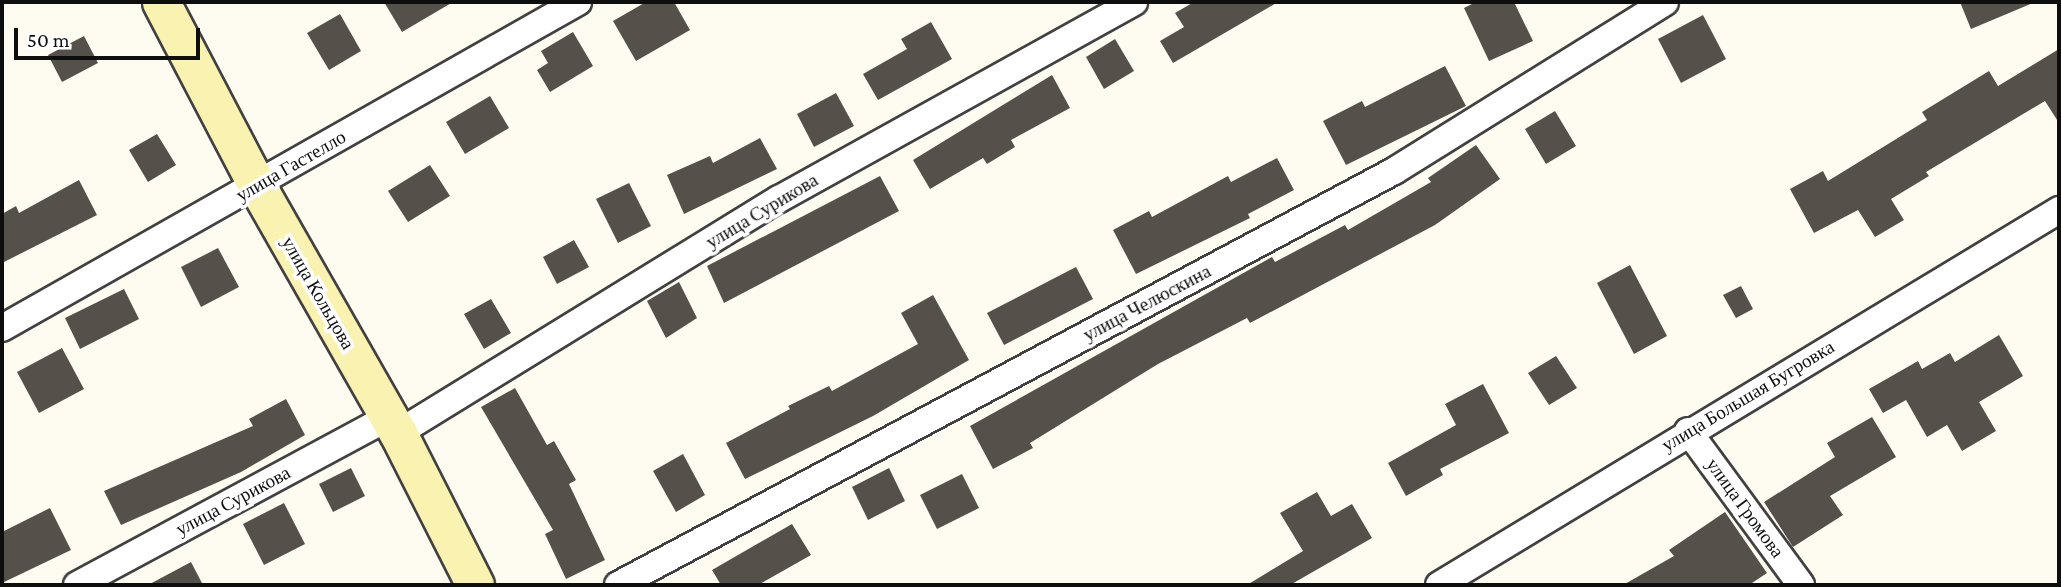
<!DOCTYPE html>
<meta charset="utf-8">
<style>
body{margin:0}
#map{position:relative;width:2061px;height:587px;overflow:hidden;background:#fefcf1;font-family:"Crimson Pro",serif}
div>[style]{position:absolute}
.building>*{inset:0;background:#56504b}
.roads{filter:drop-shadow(2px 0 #414141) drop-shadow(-2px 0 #414141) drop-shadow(0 2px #414141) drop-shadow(0 -2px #414141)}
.street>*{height:26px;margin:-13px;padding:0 13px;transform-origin:13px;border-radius:13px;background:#fff}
.secondary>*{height:37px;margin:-18.5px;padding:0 18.5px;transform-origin:18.5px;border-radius:18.5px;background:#f9f2b1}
span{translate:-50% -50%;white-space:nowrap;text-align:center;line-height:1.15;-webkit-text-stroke:7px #fff;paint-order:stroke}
.street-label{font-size:19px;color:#0e0e0e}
.frame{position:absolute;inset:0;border:4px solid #0e0e0e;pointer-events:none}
.scale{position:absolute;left:14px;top:28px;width:186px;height:32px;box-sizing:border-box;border:4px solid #0e0e0e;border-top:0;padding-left:9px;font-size:21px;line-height:24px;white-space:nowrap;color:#0e0e0e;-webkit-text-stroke:5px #fff;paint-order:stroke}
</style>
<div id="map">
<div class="building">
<div style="clip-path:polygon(384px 2px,453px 2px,402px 32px)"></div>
<div style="clip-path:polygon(646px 2px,674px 2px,690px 30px,636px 61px,613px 21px)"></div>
<div style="clip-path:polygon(1194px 2px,1278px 2px,1173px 63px,1160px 41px,1184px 27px,1175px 13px)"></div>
<div style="clip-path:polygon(1476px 2px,1514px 2px,1533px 41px,1489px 61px,1464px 8px)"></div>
<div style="clip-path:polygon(1960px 2px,2035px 2px,1971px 29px)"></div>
<div style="clip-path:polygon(340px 14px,361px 51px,329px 70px,307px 33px)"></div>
<div style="clip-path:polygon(1703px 15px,1726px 59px,1681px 83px,1658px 39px)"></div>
<div style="clip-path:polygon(931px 22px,952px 59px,878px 100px,863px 74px,907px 49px,901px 39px)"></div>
<div style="clip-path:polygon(573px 32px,593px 66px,550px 92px,537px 70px,548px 63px,541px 51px)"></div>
<div style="clip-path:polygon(84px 36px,98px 63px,62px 82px,48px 55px)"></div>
<div style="clip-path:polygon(1115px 39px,1134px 71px,1104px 89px,1086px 57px)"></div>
<div style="clip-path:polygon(2059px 49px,2059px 123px,2045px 101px,1926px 172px,1929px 176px,1891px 199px,1904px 220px,1875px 237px,1858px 210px,1814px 233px,1790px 189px,1823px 171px,1828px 181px,1927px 120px,1922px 112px,1989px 71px,1998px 86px)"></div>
<div style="clip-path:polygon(1445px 66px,1466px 106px,1346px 165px,1323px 121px,1362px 101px,1365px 107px)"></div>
<div style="clip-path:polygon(1052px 75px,1070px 108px,1011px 140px,1015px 147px,987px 164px,983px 158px,930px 189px,913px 160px)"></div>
<div style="clip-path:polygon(836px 93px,854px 126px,814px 147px,797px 114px)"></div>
<div style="clip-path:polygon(490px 96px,509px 128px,465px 154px,446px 122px)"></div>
<div style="clip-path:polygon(1555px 111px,1576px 146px,1546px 164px,1525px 129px)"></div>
<div style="clip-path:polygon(157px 134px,176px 165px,148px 182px,129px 150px)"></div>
<div style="clip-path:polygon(760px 138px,777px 169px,684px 214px,667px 175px,710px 156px,713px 163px)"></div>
<div style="clip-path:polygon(1476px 145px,1500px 179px,1435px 225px,1250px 323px,1247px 318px,1158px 364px,1030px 443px,1033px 448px,993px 469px,970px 426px,1272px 257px,1275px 262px,1345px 225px,1348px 230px,1431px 182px,1428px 178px)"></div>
<div style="clip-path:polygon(1277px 158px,1294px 190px,1248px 214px,1250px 218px,1136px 274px,1113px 230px,1149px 211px,1152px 217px,1228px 176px,1231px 182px)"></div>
<div style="clip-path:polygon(430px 165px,450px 196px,408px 222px,388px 191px)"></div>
<div style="clip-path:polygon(880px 176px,899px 211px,724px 303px,707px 266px)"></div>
<div style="clip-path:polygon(79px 180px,97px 215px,2px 263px,2px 214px,16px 206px,19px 213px)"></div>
<div style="clip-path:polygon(629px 183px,651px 226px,618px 243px,596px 199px)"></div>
<div style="clip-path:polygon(574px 240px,589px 267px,557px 284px,543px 257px)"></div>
<div style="clip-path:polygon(218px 248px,239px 287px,201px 307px,181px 267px)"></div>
<div style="clip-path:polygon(1630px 265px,1667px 336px,1634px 354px,1597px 283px)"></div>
<div style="clip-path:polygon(1076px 267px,1093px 299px,1004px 345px,987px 313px)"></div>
<div style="clip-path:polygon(679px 282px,697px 318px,666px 338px,647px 301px)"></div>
<div style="clip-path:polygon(1741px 286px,1753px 309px,1736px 318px,1723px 295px)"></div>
<div style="clip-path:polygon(124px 289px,139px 319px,80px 349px,65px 318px)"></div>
<div style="clip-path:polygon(933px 295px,969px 360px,873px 416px,745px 479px,726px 443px,790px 409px,788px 406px,829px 386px,832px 391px,918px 344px,901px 313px)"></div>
<div style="clip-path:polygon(491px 299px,511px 333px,484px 349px,464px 314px)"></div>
<div style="clip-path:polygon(1999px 335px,2023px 376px,1979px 402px,1996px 431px,1962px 451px,1947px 425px,1927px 437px,1906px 400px,1883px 413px,1869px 389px,1918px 361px,1922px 369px,1950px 353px,1955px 362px)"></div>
<div style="clip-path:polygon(62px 348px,84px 389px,39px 413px,17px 372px)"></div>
<div style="clip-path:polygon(1556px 356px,1577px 388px,1549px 405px,1528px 373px)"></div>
<div style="clip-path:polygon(1483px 384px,1509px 433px,1440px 469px,1443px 475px,1406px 496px,1388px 463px,1456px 425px,1445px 404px)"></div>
<div style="clip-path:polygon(515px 388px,547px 445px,554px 441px,576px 480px,569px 484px,605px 560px,566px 579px,545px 534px,553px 530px,481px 407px)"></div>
<div style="clip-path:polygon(286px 399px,305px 435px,241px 472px,121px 525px,104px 491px,253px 426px,249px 419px)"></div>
<div style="clip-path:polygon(1872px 417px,1896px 457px,1830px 496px,1843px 515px,1793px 547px,1764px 502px,1835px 457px,1827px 443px)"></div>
<div style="clip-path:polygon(683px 454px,705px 495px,676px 512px,653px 471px)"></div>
<div style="clip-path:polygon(351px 468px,365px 496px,333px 512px,319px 484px)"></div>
<div style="clip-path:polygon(889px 468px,905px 501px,868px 520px,852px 487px)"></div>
<div style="clip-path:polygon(962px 474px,979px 508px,937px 529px,920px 495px)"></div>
<div style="clip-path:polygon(1317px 492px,1331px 516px,1352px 504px,1372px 538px,1290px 585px,1247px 585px,1303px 551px,1280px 513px)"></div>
<div style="clip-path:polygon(284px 503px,305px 544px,264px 565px,243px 524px)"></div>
<div style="clip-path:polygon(50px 508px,71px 550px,2px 583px,2px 532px)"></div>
<div style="clip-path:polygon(1725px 512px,1767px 573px,1749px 585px,1623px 585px,1674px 556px,1669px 550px)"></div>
<div style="clip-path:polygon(792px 524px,811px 555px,758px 585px,721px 585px,712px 570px)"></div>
<div style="clip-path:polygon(191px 562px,203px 585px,148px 585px)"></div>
</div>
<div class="roads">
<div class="street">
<div style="left:2px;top:328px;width:662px;rotate:-29.51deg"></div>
<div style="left:1688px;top:431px;width:191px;rotate:53.7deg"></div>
<div style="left:398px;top:433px;width:447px;rotate:-31.6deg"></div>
<div style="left:779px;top:199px;width:406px;rotate:-29deg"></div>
<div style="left:77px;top:585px;width:354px;rotate:-28.3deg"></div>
<div style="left:618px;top:585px;width:880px;rotate:-28.08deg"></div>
<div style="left:1394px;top:171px;width:319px;rotate:-31.9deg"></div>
<div style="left:1439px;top:585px;width:725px;rotate:-31.17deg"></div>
</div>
<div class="secondary">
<div style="left:161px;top:2px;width:208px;rotate:62.4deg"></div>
<div style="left:257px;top:186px;width:284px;rotate:60.3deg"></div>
<div style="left:398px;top:433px;width:170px;rotate:63.1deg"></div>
</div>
</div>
<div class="street-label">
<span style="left:291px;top:166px;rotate:-30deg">улица Гастелло</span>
<span style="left:762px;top:211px;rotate:-31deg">улица Сурикова</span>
<span style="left:318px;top:293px;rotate:60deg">улица Кольцова</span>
<span style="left:1147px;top:303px;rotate:-28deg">улица Челюскина</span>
<span style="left:1748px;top:396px;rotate:-31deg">улица Большая Бугровка</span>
<span style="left:233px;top:501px;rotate:-28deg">улица Сурикова</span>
<span style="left:1745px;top:508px;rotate:54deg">улица Громова</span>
</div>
<div class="frame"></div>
<div class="scale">50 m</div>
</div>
